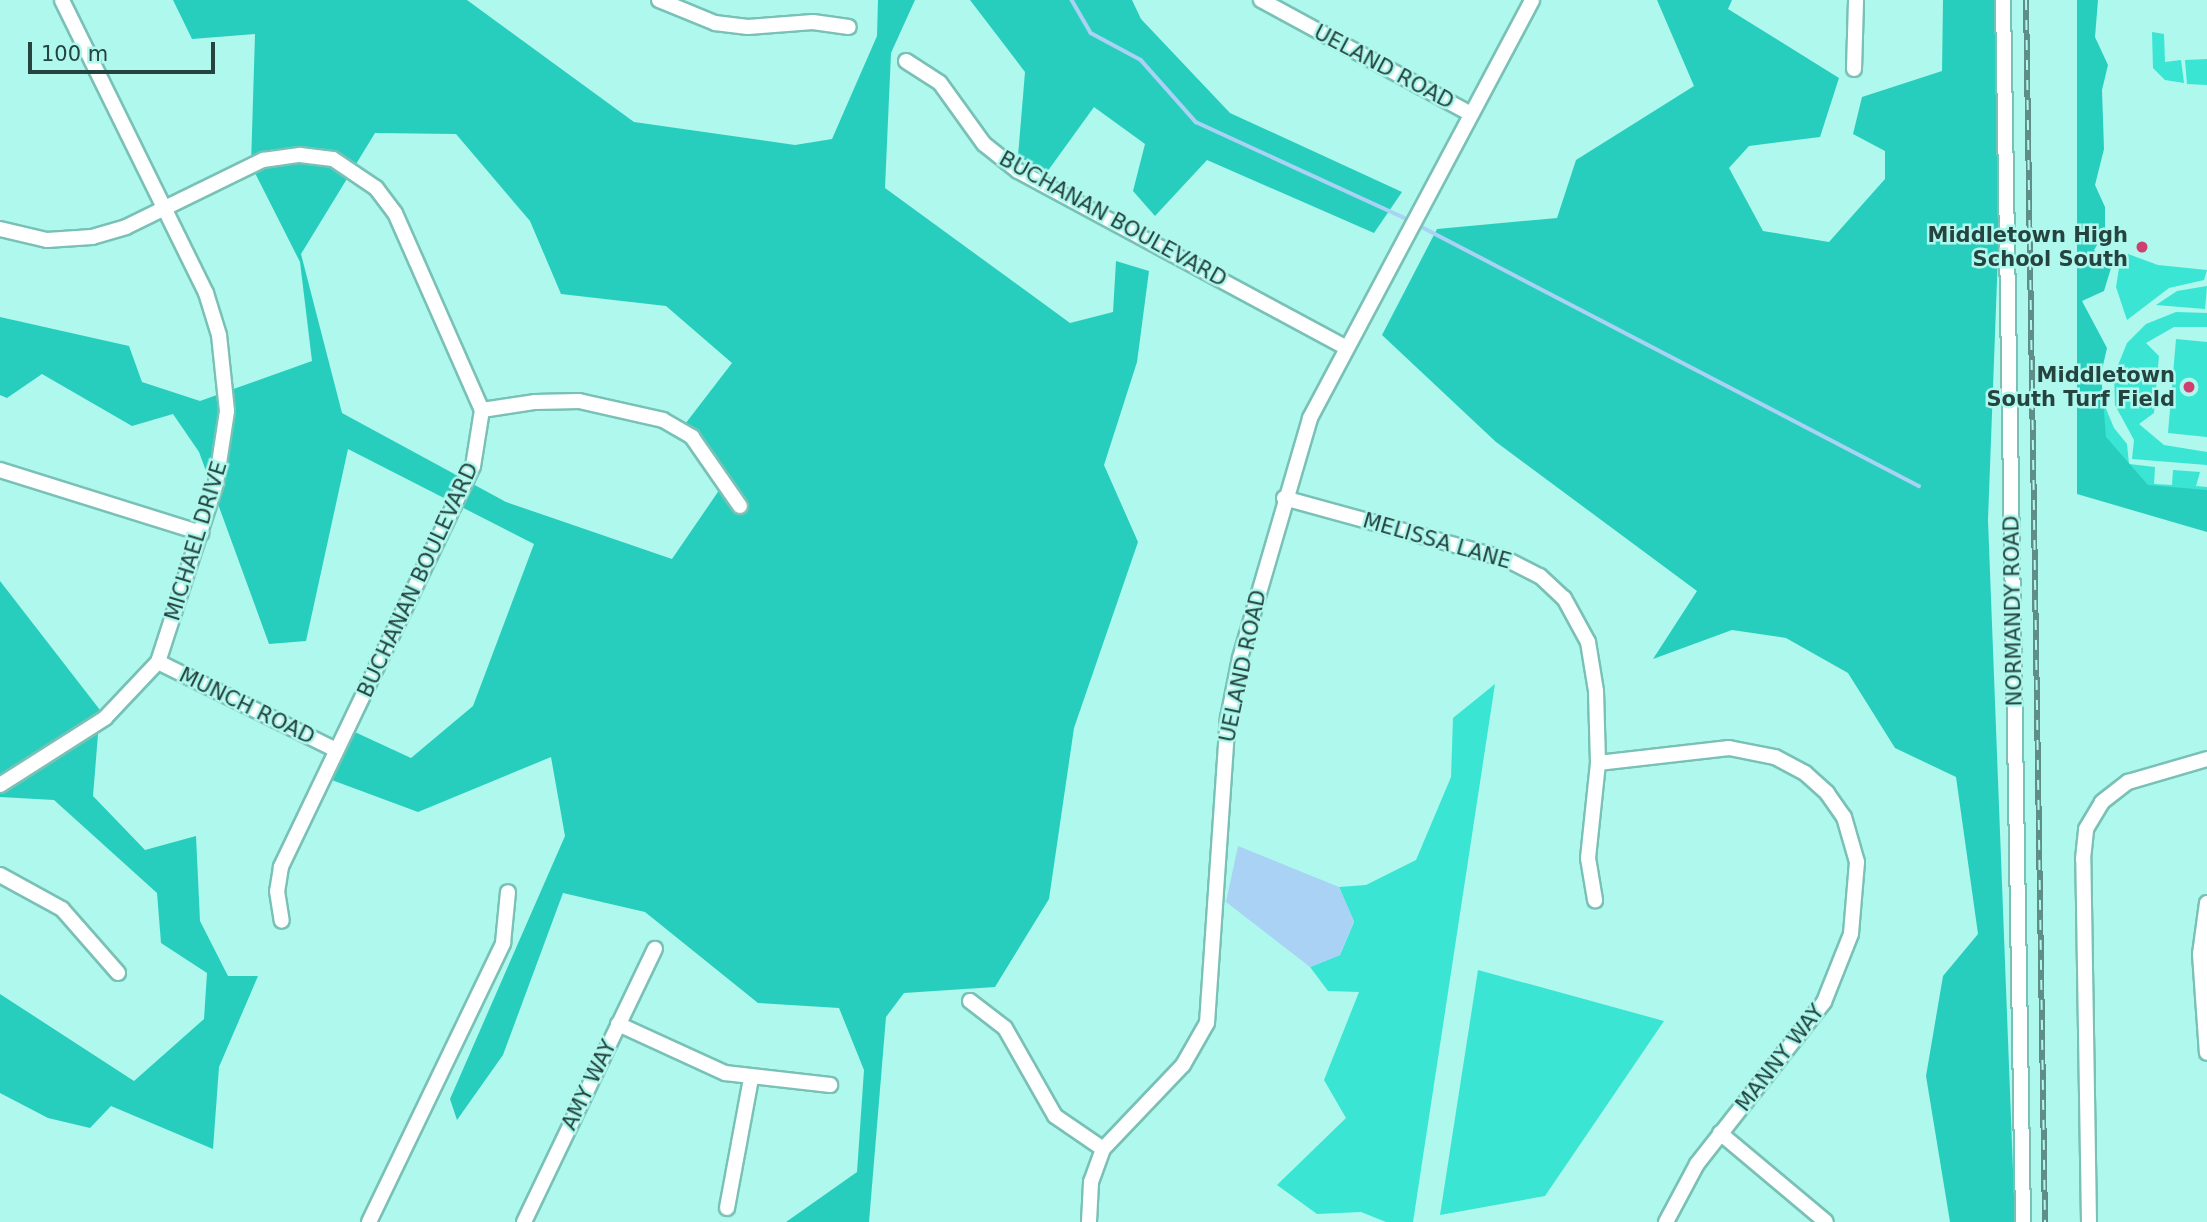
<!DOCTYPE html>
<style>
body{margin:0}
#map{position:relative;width:2207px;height:1222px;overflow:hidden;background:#aff8ed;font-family:"DejaVu Sans",sans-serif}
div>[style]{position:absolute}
.green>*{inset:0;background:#3ae5d3}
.forest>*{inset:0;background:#28cebd}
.water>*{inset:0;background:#a9d2f4}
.stream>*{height:3.5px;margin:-1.75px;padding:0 1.75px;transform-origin:1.75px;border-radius:1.75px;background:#a9d2f4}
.roads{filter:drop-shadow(2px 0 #79c1b6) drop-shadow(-2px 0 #79c1b6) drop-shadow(0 2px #79c1b6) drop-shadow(0 -2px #79c1b6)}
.street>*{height:14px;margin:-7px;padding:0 7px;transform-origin:7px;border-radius:7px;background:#fff}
.rail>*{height:6px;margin-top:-3px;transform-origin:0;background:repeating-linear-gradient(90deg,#aff8ed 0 10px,#5e8e87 0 20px);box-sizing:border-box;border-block:2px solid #5e8e87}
.dots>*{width:19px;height:19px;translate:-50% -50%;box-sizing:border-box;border:4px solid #aff8ed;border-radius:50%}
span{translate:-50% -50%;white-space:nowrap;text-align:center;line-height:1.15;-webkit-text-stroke:5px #aff8ed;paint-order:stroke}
.street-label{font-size:21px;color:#25433f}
.poi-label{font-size:21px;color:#25433f;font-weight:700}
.right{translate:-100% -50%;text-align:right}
.scale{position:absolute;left:28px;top:42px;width:187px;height:32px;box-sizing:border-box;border:4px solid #25433f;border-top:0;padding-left:9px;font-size:21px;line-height:24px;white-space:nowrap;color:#25433f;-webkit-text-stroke:5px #aff8ed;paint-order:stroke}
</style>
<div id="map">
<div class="green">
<div style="clip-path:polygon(2152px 32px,2164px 34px,2165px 62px,2181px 60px,2184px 83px,2165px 80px,2153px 68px)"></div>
<div style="clip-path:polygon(2207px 59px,2207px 85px,2187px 84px,2185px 60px)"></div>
<div style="clip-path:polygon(2128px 254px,2158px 265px,2207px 270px,2204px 280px,2169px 288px,2127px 320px,2116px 287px,2119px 268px)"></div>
<div style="clip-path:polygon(2207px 286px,2205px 309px,2156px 305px,2177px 291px)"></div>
<div style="clip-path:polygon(2176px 312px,2207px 313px,2207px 327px,2174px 327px,2146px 343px,2159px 356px,2154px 413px,2139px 424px,2164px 445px,2207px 452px,2207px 465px,2132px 459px,2134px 440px,2115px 405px,2114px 375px,2127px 343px,2146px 324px)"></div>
<div style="clip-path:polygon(2176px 339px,2207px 342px,2207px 437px,2168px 433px)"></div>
<div style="clip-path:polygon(2102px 399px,2114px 428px,2127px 444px,2129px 464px,2155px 467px,2154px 484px,2172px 485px,2173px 470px,2200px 472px,2196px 486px,2207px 487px,2207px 494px,2150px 490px,2101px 436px)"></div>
<div style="clip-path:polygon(1495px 684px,1413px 1222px,1386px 1222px,1361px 1212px,1317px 1214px,1277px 1185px,1346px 1118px,1324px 1080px,1359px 992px,1328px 991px,1310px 967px,1340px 955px,1354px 922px,1339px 887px,1366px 885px,1416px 860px,1451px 777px,1453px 718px)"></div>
<div style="clip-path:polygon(1478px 970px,1664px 1021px,1545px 1196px,1440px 1215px)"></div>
</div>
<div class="forest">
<div style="clip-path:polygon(evenodd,173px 0,467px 0,634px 122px,795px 145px,832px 139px,877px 36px,878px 0,915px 0,891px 53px,885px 188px,1070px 323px,1113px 312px,1116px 261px,1149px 271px,1137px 362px,1104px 465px,1138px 542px,1074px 728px,1049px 899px,995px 987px,904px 993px,886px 1017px,869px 1222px,786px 1222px,857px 1172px,864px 1070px,839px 1008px,758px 1003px,645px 912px,563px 893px,503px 1055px,457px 1120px,450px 1099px,565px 836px,551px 757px,418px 812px,321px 776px,344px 727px,411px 758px,473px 706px,534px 544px,348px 449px,306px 641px,269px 644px,199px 452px,173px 414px,132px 426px,42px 374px,7px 398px,0 395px,0 317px,129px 346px,142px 382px,200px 401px,312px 361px,300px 262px,251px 165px,255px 34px,192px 39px,173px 0,375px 133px,456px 134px,530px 221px,561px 294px,666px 306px,732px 363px,682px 428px,722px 486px,672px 559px,506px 502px,342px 413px,301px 254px,375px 133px)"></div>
<div style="clip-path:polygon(970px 0,1132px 0,1141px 19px,1230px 113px,1402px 192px,1374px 233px,1207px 160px,1155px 216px,1133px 191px,1145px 144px,1094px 107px,1047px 172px,1018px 156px,1025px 72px)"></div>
<div style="clip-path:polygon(1657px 0,1732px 0,1728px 9px,1839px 78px,1820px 137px,1749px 146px,1729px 168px,1763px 231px,1829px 242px,1885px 179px,1885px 151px,1853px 134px,1862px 97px,1942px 71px,1943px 0,2000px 0,2004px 95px,1988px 520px,2015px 1222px,1950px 1222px,1926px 1076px,1943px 976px,1978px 934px,1956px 777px,1895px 748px,1848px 673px,1786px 638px,1732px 630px,1653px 659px,1697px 591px,1496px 442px,1382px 335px,1437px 229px,1557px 218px,1576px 160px,1694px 86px)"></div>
<div style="clip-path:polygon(2077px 0,2098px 0,2095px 37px,2108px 65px,2102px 90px,2104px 149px,2095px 185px,2105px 207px,2105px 232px,2094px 250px,2111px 268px,2104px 291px,2082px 301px,2107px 348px,2101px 374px,2106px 437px,2148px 485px,2207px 490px,2207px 532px,2077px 494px)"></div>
<div style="clip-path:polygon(0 581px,100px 710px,93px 796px,145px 850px,196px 836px,200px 921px,228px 976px,258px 976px,219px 1067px,213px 1149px,111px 1106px,90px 1128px,48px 1118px,0 1093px,0 994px,134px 1081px,204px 1019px,207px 973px,161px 943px,157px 893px,54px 800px,0 797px)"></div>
</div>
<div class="water">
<div style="clip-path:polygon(1238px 846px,1339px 887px,1354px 921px,1340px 955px,1310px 967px,1226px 902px)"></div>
</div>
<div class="stream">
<div style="left:1072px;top:0;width:38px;rotate:60deg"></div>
<div style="left:1091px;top:33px;width:57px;rotate:28.4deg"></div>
<div style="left:1141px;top:60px;width:83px;rotate:48.4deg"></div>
<div style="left:1196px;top:122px;width:237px;rotate:24.7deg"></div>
<div style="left:1418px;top:225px;width:565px;rotate:27.52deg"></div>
</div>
<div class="roads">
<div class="street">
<div style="left:659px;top:0;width:61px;rotate:22.3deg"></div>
<div style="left:715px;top:23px;width:33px;rotate:7deg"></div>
<div style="left:748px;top:27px;width:65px;rotate:-4.4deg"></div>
<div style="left:813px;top:22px;width:36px;rotate:8deg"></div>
<div style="left:1261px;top:0;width:239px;rotate:28.5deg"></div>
<div style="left:2003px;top:0;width:1222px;rotate:89.06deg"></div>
<div style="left:906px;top:61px;width:40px;rotate:32.9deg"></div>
<div style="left:940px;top:83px;width:75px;rotate:54.2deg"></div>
<div style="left:984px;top:144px;width:43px;rotate:38.5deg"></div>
<div style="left:1018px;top:171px;width:371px;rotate:28.3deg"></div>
<div style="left:1854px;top:69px;width:69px;rotate:-88.3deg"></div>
<div style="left:0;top:229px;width:48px;rotate:13.2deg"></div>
<div style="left:47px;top:240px;width:45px;rotate:-3.8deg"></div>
<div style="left:92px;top:237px;width:35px;rotate:-16deg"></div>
<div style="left:126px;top:227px;width:153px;rotate:-26.1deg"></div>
<div style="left:263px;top:160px;width:37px;rotate:-8deg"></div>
<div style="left:300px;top:155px;width:33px;rotate:7deg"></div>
<div style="left:333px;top:159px;width:52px;rotate:34deg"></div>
<div style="left:376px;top:188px;width:31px;rotate:53deg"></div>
<div style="left:395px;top:213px;width:215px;rotate:66.2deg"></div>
<div style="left:482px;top:410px;width:57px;rotate:99.1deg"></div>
<div style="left:473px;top:466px;width:445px;rotate:115.6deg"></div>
<div style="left:281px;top:867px;width:24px;rotate:99deg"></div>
<div style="left:277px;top:891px;width:30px;rotate:81deg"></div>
<div style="left:482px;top:410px;width:54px;rotate:-8.6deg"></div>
<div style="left:535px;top:402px;width:44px;rotate:-1.3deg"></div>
<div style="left:579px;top:401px;width:86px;rotate:12.7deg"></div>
<div style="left:663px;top:420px;width:34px;rotate:30deg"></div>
<div style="left:692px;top:437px;width:84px;rotate:55.2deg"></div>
<div style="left:0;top:470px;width:211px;rotate:17.4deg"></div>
<div style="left:1284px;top:498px;width:230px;rotate:15.4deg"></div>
<div style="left:1506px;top:559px;width:38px;rotate:27deg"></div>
<div style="left:1540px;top:576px;width:33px;rotate:43deg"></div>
<div style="left:1564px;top:598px;width:50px;rotate:61.4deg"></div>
<div style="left:1588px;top:642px;width:50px;rotate:80.7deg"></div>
<div style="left:1596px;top:691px;width:72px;rotate:88.4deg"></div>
<div style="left:1598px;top:763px;width:96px;rotate:96deg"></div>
<div style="left:1588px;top:858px;width:43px;rotate:80.5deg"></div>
<div style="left:158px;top:662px;width:199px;rotate:26.3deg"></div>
<div style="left:1598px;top:763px;width:132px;rotate:-6.5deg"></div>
<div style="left:1729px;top:748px;width:47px;rotate:11.1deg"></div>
<div style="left:1775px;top:757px;width:34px;rotate:28deg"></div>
<div style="left:1805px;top:773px;width:30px;rotate:42deg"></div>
<div style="left:1827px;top:793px;width:29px;rotate:55deg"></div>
<div style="left:1844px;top:817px;width:47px;rotate:73.9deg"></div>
<div style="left:1857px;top:862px;width:72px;rotate:94.8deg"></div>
<div style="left:1851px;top:934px;width:73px;rotate:111.7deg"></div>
<div style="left:1824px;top:1002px;width:206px;rotate:128.1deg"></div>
<div style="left:1697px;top:1164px;width:66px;rotate:118.1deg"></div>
<div style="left:0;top:785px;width:125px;rotate:-32.5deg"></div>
<div style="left:105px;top:718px;width:77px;rotate:-46.6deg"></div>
<div style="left:158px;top:662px;width:188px;rotate:-72deg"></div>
<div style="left:216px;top:483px;width:73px;rotate:-81.3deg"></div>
<div style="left:227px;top:411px;width:76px;rotate:-96deg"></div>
<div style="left:219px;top:335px;width:44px;rotate:-107.2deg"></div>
<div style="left:206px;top:293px;width:326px;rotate:-116.2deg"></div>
<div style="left:0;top:875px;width:71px;rotate:28.7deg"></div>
<div style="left:62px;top:909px;width:85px;rotate:48.8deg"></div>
<div style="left:2207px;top:903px;width:51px;rotate:97.8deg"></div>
<div style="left:2200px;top:954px;width:99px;rotate:86deg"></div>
<div style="left:970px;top:1001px;width:44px;rotate:37.6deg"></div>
<div style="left:1005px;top:1028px;width:101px;rotate:60.4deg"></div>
<div style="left:1055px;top:1116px;width:58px;rotate:34.5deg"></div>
<div style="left:618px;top:1024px;width:118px;rotate:24.6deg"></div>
<div style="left:725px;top:1073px;width:106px;rotate:6.5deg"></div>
<div style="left:1720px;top:1133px;width:138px;rotate:40deg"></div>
<div style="left:727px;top:1208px;width:131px;rotate:-79.5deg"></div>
<div style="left:369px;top:1222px;width:310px;rotate:-64.3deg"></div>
<div style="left:503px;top:943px;width:51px;rotate:-84.4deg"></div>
<div style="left:524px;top:1222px;width:303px;rotate:-64.4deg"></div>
<div style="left:1089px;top:1222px;width:40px;rotate:-87.1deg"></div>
<div style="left:1091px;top:1182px;width:35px;rotate:-70deg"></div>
<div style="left:1103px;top:1149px;width:116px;rotate:-46.4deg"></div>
<div style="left:1183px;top:1065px;width:48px;rotate:-60.3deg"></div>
<div style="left:1207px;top:1023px;width:306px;rotate:-86.1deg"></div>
<div style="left:1228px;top:718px;width:61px;rotate:-78.7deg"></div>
<div style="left:1240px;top:658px;width:250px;rotate:-73.7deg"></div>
<div style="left:1310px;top:418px;width:473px;rotate:-62deg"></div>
<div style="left:2089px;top:1222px;width:363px;rotate:-90.9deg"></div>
<div style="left:2083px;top:859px;width:30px;rotate:-84deg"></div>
<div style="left:2086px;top:829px;width:31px;rotate:-59deg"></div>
<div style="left:2102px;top:802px;width:33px;rotate:-38deg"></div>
<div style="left:2128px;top:782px;width:82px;rotate:-16.2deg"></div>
</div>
</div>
<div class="rail">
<div style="left:2026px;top:0;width:1222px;rotate:89.11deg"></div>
</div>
<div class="dots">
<div style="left:2142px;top:247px;background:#cd406f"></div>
<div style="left:2189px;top:387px;background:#cd406f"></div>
</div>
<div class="street-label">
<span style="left:1384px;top:67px;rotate:28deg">UELAND ROAD</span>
<span style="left:1113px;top:219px;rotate:29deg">BUCHANAN BOULEVARD</span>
<span style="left:196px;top:541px;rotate:-73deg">MICHAEL DRIVE</span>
<span style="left:1437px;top:541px;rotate:16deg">MELISSA LANE</span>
<span style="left:418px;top:580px;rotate:-65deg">BUCHANAN BOULEVARD</span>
<span style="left:2013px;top:611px;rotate:-91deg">NORMANDY ROAD</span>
<span style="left:1243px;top:666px;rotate:-78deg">UELAND ROAD</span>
<span style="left:247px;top:706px;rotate:26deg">MUNCH ROAD</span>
<span style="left:1780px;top:1058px;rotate:-52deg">MANNY WAY</span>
<span style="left:589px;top:1085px;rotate:-64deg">AMY WAY</span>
</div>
<div class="poi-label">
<span class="right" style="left:2128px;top:247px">Middletown High<br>School South</span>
<span class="right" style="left:2175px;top:387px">Middletown<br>South Turf Field</span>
</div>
<div class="scale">100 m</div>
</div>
